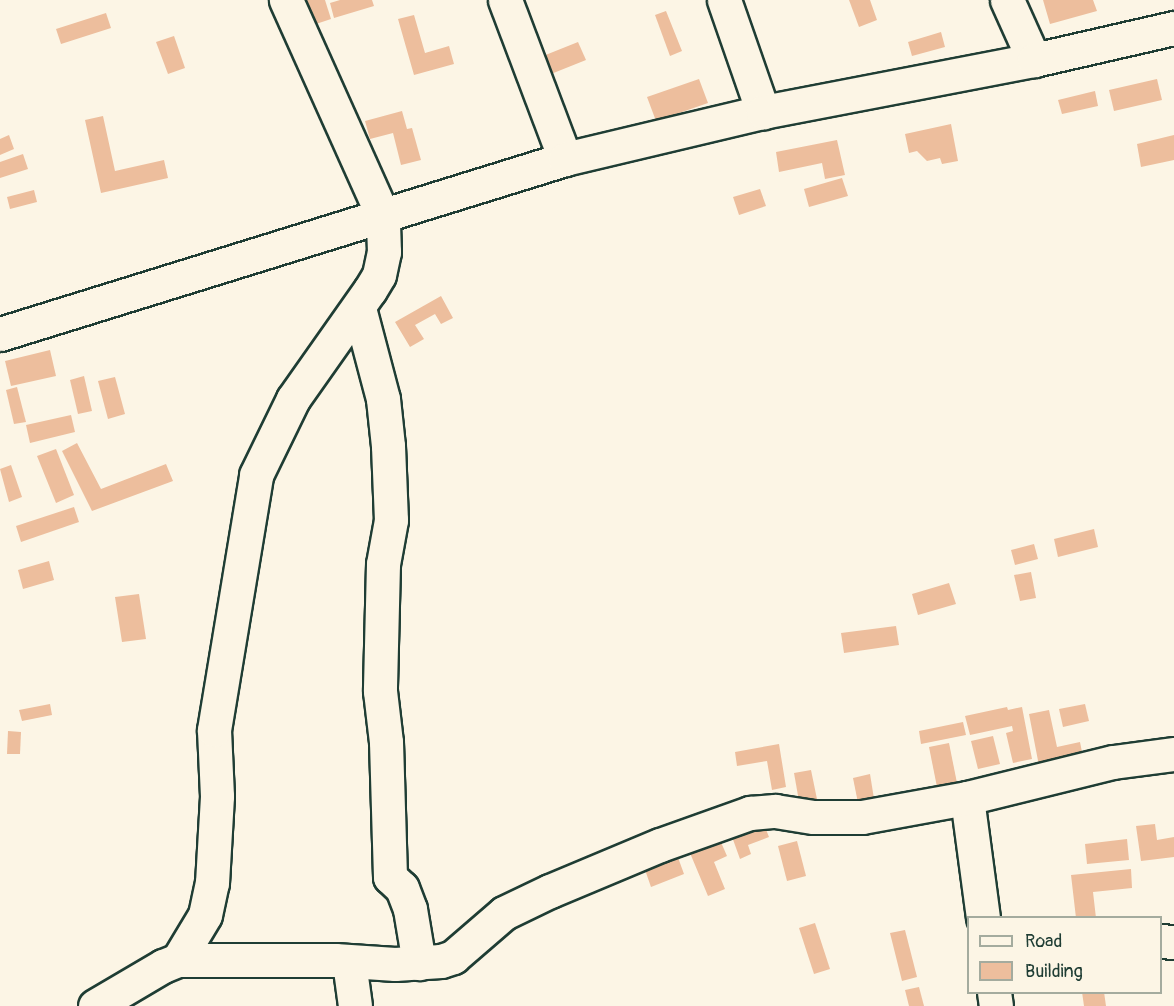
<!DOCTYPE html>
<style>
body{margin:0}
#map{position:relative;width:1174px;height:1006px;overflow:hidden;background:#fcf5e5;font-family:Pangolin,sans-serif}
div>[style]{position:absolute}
.building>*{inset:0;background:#edbe9d}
.roads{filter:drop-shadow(2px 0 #1f3d34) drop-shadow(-2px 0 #1f3d34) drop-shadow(0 2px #1f3d34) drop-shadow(0 -2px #1f3d34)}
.minor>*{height:33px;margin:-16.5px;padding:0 16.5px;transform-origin:16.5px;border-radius:16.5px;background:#fcf5e5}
span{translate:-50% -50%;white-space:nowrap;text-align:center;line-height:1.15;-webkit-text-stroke:5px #fcf5e5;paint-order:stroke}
.legend{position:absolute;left:967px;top:916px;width:195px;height:78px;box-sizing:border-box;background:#fcf5e5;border:2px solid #a4ab9e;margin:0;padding:8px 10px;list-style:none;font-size:18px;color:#1f3d34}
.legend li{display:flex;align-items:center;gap:12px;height:30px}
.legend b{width:30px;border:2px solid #a4ab9e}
</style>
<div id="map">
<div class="building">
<div style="clip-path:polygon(303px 0,325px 0,331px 19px,310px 26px)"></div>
<div style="clip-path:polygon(340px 0,372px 0,374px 6px,334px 18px,330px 3px)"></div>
<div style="clip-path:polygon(849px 0,870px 0,877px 20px,859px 27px)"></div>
<div style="clip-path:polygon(1043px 0,1093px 0,1097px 11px,1050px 24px)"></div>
<div style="clip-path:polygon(666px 11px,682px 51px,670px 56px,655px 15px)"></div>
<div style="clip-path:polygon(106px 13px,111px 28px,61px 44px,56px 29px)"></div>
<div style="clip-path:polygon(414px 15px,425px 53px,449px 46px,454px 64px,414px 75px,398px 19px)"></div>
<div style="clip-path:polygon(941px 32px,945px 47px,912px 56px,908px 42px)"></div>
<div style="clip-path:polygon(174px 36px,185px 68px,168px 74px,156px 42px)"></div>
<div style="clip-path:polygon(578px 42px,586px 60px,551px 74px,543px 56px)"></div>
<div style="clip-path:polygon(699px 79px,708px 103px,656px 121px,647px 97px)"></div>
<div style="clip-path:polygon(1157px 79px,1162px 100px,1114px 111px,1109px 90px)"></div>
<div style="clip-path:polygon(1095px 91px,1098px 106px,1062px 114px,1058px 100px)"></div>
<div style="clip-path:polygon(402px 111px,407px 129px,412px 128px,421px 160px,401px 165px,393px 133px,370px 139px,365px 121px)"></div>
<div style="clip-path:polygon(103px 116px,115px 171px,164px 160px,168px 178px,101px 193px,85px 120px)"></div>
<div style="clip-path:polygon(951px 124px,958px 161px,942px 164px,940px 158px,927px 161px,917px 151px,909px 153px,905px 134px)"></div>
<div style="clip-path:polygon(9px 135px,14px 149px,0 155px,0 139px)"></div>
<div style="clip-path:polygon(1174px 135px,1174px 160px,1141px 167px,1137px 144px)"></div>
<div style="clip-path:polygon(837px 140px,845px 175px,825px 179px,822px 163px,779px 172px,776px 152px)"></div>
<div style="clip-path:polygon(23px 154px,28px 169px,0 178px,0 162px)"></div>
<div style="clip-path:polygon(842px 178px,848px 196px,809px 207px,804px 189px)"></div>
<div style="clip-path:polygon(760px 189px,766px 206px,739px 215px,733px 197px)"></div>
<div style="clip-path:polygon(34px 190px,37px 202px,10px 209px,7px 197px)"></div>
<div style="clip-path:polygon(441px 296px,453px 318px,441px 324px,435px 314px,415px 325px,424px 339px,410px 347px,395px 322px)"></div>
<div style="clip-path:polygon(50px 350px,56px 376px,11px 386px,5px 361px)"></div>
<div style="clip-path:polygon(84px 376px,92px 411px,78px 414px,70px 380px)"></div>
<div style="clip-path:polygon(115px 377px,125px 414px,108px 419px,98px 381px)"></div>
<div style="clip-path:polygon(17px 387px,26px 422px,14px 424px,6px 390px)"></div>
<div style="clip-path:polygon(71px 415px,75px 432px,30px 443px,26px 425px)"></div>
<div style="clip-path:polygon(77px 443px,101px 489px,166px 464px,173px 481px,92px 511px,62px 451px)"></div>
<div style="clip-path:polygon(56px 449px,74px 495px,56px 503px,37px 456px)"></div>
<div style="clip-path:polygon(11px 465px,22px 497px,9px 502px,0 469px)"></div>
<div style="clip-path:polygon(74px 507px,79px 522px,21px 542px,16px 526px)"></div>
<div style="clip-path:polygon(1094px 529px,1098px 547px,1058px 557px,1054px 539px)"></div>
<div style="clip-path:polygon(1034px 544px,1038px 559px,1015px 565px,1011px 550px)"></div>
<div style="clip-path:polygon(49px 561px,54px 580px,23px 589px,18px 570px)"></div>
<div style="clip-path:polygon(1031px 572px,1036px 598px,1020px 601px,1014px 575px)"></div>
<div style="clip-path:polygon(949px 583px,956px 604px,918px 615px,912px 594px)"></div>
<div style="clip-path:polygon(139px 594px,146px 639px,122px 642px,115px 597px)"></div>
<div style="clip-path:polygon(896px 626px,899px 645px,844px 653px,841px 633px)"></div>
<div style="clip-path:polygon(50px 704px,52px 715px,22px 721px,19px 710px)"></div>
<div style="clip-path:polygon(1085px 704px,1089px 721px,1063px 727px,1059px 709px)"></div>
<div style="clip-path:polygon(1007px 707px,1008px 710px,1022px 707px,1032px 759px,1013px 763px,1006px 733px,1013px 731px,1012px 726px,970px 735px,965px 716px)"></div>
<div style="clip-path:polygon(1049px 710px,1057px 747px,1080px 742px,1084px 762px,1040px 771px,1029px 714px)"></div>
<div style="clip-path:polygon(963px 722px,966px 735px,921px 744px,919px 731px)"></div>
<div style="clip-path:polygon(8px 731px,21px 732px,20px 754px,7px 754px)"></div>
<div style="clip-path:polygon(993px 736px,1000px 764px,978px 769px,971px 741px)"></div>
<div style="clip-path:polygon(949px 743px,957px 783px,937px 787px,929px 747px)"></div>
<div style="clip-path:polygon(779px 744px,786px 787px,772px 790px,767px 761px,737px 766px,735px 752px)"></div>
<div style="clip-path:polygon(811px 770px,818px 804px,800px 807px,794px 773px)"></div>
<div style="clip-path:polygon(870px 774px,875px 805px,859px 808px,853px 778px)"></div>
<div style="clip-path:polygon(763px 822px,769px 837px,748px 845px,751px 854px,740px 859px,731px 834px)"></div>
<div style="clip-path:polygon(1155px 824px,1157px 840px,1174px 837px,1174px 857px,1141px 861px,1136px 826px)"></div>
<div style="clip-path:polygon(1127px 839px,1129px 860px,1087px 864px,1085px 844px)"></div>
<div style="clip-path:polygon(720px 840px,727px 856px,714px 862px,725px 889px,708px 896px,690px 853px)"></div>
<div style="clip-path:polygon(797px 841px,806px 876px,787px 881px,778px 846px)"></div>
<div style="clip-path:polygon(676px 852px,684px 874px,651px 887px,643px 864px)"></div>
<div style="clip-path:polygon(1131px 869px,1132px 888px,1093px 892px,1096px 918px,1076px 918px,1071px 875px)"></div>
<div style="clip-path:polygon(815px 923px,830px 969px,814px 974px,799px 928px)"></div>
<div style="clip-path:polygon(905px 930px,917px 977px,902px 981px,890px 933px)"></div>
<div style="clip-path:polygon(919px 987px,924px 1006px,909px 1006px,905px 990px)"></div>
<div style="clip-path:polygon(1082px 992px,1104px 992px,1106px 1006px,1084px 1006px)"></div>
</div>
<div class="roads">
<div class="minor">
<div style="left:505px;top:0;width:170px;rotate:69.3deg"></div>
<div style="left:724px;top:0;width:119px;rotate:70.8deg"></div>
<div style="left:1007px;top:0;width:66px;rotate:65.8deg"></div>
<div style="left:359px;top:308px;width:94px;rotate:75.2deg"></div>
<div style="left:383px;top:399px;width:47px;rotate:83.9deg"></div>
<div style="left:388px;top:446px;width:74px;rotate:87.7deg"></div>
<div style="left:391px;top:520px;width:45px;rotate:100.3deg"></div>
<div style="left:383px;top:564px;width:127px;rotate:91.4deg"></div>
<div style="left:380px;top:691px;width:51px;rotate:83.3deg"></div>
<div style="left:386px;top:742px;width:135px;rotate:88.3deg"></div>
<div style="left:390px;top:877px;width:16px;rotate:43deg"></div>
<div style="left:402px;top:888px;width:22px;rotate:69deg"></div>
<div style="left:410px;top:909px;width:55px;rotate:80.5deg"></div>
<div style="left:0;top:334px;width:591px;rotate:-17.21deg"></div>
<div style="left:565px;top:159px;width:204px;rotate:-13.4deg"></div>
<div style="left:763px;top:112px;width:276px;rotate:-10.9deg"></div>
<div style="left:1034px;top:60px;width:144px;rotate:-12.9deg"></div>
<div style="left:967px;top:798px;width:121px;rotate:82.4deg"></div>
<div style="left:1160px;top:941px;width:14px;rotate:4deg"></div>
<div style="left:178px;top:960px;width:52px;rotate:-59deg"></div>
<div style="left:205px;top:915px;width:33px;rotate:-78deg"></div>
<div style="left:212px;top:883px;width:87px;rotate:-86.7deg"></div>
<div style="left:217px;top:796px;width:66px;rotate:-92.6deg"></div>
<div style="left:214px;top:730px;width:258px;rotate:-80.6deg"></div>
<div style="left:256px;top:475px;width:85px;rotate:-64deg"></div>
<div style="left:293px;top:399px;width:133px;rotate:-54.8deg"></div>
<div style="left:370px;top:290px;width:17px;rotate:-59deg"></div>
<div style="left:379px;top:275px;width:24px;rotate:-78deg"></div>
<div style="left:384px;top:252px;width:36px;rotate:-92deg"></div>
<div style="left:383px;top:216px;width:237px;rotate:-114.2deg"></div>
<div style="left:349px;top:962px;width:44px;rotate:82.2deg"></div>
<div style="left:994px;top:992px;width:14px;rotate:82deg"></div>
<div style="left:95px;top:1006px;width:79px;rotate:-30.5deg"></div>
<div style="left:163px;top:966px;width:16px;rotate:-22deg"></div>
<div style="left:178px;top:960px;width:157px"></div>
<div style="left:335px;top:960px;width:60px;rotate:3.8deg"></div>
<div style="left:395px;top:964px;width:46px;rotate:-3.7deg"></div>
<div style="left:441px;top:961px;width:13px;rotate:-18deg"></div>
<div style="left:453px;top:957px;width:67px;rotate:-40.8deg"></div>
<div style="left:504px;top:913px;width:51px;rotate:-25.6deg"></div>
<div style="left:550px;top:891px;width:119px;rotate:-22.7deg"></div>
<div style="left:660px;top:845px;width:96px;rotate:-19.6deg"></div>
<div style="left:750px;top:813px;width:25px;rotate:-5deg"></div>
<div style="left:775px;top:811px;width:39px;rotate:9deg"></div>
<div style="left:814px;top:817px;width:48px"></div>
<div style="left:862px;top:817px;width:107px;rotate:-10.3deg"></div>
<div style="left:967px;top:798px;width:150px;rotate:-13.9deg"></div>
<div style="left:1113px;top:762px;width:62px;rotate:-7.5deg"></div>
</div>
</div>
<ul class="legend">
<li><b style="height:8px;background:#fcf5e5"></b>Road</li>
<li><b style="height:16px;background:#edbe9d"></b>Building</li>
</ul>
</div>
